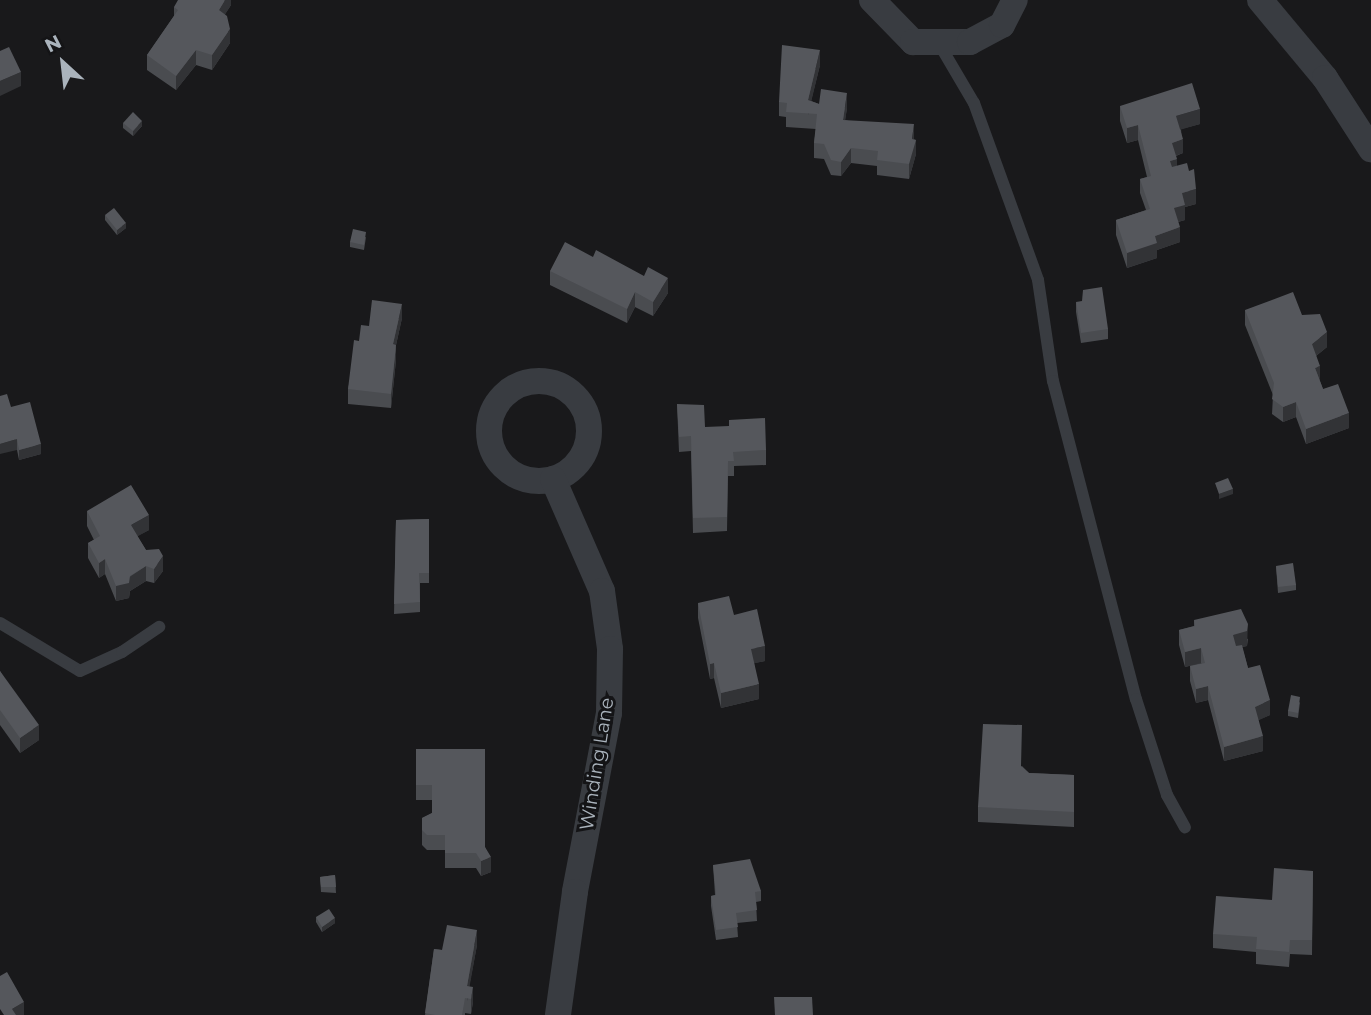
<!DOCTYPE html>
<style>
body{margin:0}
#map{position:relative;width:1371px;height:1015px;overflow:hidden;background:#19191b;font-family:Montserrat,sans-serif}
div>[style]{position:absolute}
.service>*{height:12px;margin:-6px;padding:0 6px;transform-origin:6px;border-radius:6px;background:#393c41}
.minor>*{height:26px;margin:-13px;padding:0 13px;transform-origin:13px;border-radius:13px;background:#393c41}
.minor>.ring{margin:-13px;padding:0;box-sizing:content-box;background:none;border:26px solid #393c41;border-radius:50%}
.wall>*{inset:0;background:#4a4c50}
.shaded-wall>*{inset:0;background:#323336}
.building>*{inset:0;background:#55575c}
span{translate:-50% -50%;white-space:nowrap;text-align:center;line-height:1.15;-webkit-text-stroke:6px #141416;paint-order:stroke}
.street-label{font-size:19px;color:#aab3bc}
.north{position:absolute;left:28px;top:28px;width:70px;height:70px;-webkit-text-stroke:5px #141416;paint-order:stroke;rotate:333deg;font-size:19px;font-weight:700;line-height:28px;text-align:center;color:#aab3bc}
.north::after{content:'';display:block;margin:auto;width:24px;height:32px;background:#aab3bc;clip-path:polygon(50% 0,100% 100%,50% 72%,0 100%)}
</style>
<div id="map">
<div class="service">
<div style="left:938px;top:42px;width:71px;rotate:59.5deg"></div>
<div style="left:974px;top:103px;width:188px;rotate:70.1deg"></div>
<div style="left:1038px;top:280px;width:102px;rotate:81.6deg"></div>
<div style="left:1053px;top:381px;width:329px;rotate:75.4deg"></div>
<div style="left:1136px;top:699px;width:101px;rotate:72.1deg"></div>
<div style="left:1167px;top:795px;width:37px;rotate:61deg"></div>
<div style="left:0;top:623px;width:93px;rotate:31deg"></div>
<div style="left:80px;top:671px;width:46px;rotate:-24.3deg"></div>
<div style="left:122px;top:652px;width:45px;rotate:-34deg"></div>
</div>
<div class="minor">
<div style="left:872px;top:0;width:59px;rotate:45.7deg"></div>
<div style="left:913px;top:42px;width:57px"></div>
<div style="left:970px;top:42px;width:36px;rotate:-28deg"></div>
<div style="left:1002px;top:25px;width:28px;rotate:-63deg"></div>
<div style="left:1260px;top:0;width:102px;rotate:50.2deg"></div>
<div style="left:1325px;top:78px;width:85px;rotate:57.1deg"></div>
<div class="ring" style="left:489px;top:381px;width:74px;height:74px"></div>
<div style="left:553px;top:479px;width:122px;rotate:66.4deg"></div>
<div style="left:602px;top:591px;width:59px;rotate:82.1deg"></div>
<div style="left:610px;top:649px;width:64px;rotate:90.9deg"></div>
<div style="left:609px;top:713px;width:182px;rotate:100.8deg"></div>
<div style="left:575px;top:892px;width:124px;rotate:97.9deg"></div>
</div>
<div class="wall">
<div style="clip-path:polygon(231px 0,231px 5px,225px 14px,230px 43px,212px 70px,196px 65px,176px 90px,147px 70px,147px 55px,174px 16px,174px 7px)"></div>
<div style="clip-path:polygon(820px 65px,811px 101px,819px 104px,847px 108px,845px 120px,914px 139px,916px 154px,909px 179px,877px 175px,877px 166px,851px 163px,841px 176px,831px 175px,824px 159px,814px 158px,814px 143px,816px 129px,786px 127px,786px 117px,779px 116px,779px 102px)"></div>
<div style="clip-path:polygon(1120px 106px,1200px 124px,1181px 129px,1183px 153px,1176px 156px,1177px 166px,1196px 204px,1185px 207px,1185px 220px,1178px 222px,1180px 242px,1157px 250px,1157px 258px,1127px 268px,1116px 235px,1116px 220px,1146px 210px,1140px 193px,1140px 179px,1147px 177px,1138px 140px,1127px 143px,1120px 121px)"></div>
<div style="clip-path:polygon(123px 123px,142px 126px,133px 136px,123px 128px)"></div>
<div style="clip-path:polygon(105px 215px,126px 228px,117px 235px,105px 220px)"></div>
<div style="clip-path:polygon(366px 237px,364px 250px,350px 247px,350px 242px)"></div>
<div style="clip-path:polygon(593px 257px,668px 293px,653px 316px,635px 307px,627px 323px,550px 285px,550px 271px)"></div>
<div style="clip-path:polygon(1076px 302px,1108px 329px,1108px 339px,1081px 343px,1076px 312px)"></div>
<div style="clip-path:polygon(1245px 310px,1302px 315px,1327px 347px,1316px 356px,1320px 381px,1323px 389px,1349px 428px,1306px 444px,1296px 417px,1283px 422px,1272px 414px,1273px 395px,1245px 325px)"></div>
<div style="clip-path:polygon(402px 318px,396px 345px,396px 360px,391px 408px,348px 404px,348px 389px,359px 341px,369px 326px)"></div>
<div style="clip-path:polygon(677px 404px,705px 427px,766px 450px,766px 465px,734px 466px,734px 476px,728px 476px,727px 531px,693px 533px,691px 451px,679px 452px)"></div>
<div style="clip-path:polygon(11px 407px,41px 454px,19px 460px,17px 450px)"></div>
<div style="clip-path:polygon(87px 511px,149px 530px,137px 536px,146px 550px,163px 571px,154px 583px,146px 581px,130px 591px,129px 598px,116px 601px,105px 574px,99px 578px,88px 558px,88px 543px,94px 540px,87px 526px)"></div>
<div style="clip-path:polygon(429px 519px,429px 583px,420px 583px,420px 612px,394px 614px,396px 520px)"></div>
<div style="clip-path:polygon(1276px 566px,1296px 585px,1296px 590px,1278px 593px)"></div>
<div style="clip-path:polygon(698px 603px,734px 615px,765px 661px,754px 663px,759px 699px,721px 708px,714px 678px,710px 679px,698px 618px)"></div>
<div style="clip-path:polygon(1194px 620px,1248px 639px,1247px 646px,1242px 647px,1248px 668px,1270px 715px,1258px 720px,1263px 751px,1224px 761px,1208px 700px,1196px 703px,1190px 681px,1190px 666px,1202px 663px,1201px 663px,1185px 667px,1179px 645px,1179px 630px,1194px 626px)"></div>
<div style="clip-path:polygon(0 671px,39px 740px,20px 753px,0 725px)"></div>
<div style="clip-path:polygon(1300px 702px,1298px 718px,1288px 716px,1288px 711px)"></div>
<div style="clip-path:polygon(416px 749px,485px 847px,491px 872px,481px 876px,476px 868px,445px 868px,445px 850px,427px 850px,422px 845px,422px 818px,432px 813px,432px 800px,416px 800px)"></div>
<div style="clip-path:polygon(1022px 766px,1029px 773px,1074px 775px,1074px 827px,978px 822px,978px 807px)"></div>
<div style="clip-path:polygon(713px 865px,761px 891px,761px 901px,756px 902px,757px 921px,737px 923px,738px 937px,716px 940px,711px 906px,711px 896px,715px 895px)"></div>
<div style="clip-path:polygon(1313px 871px,1312px 955px,1290px 954px,1289px 967px,1256px 964px,1256px 952px,1213px 948px,1213px 934px,1272px 900px)"></div>
<div style="clip-path:polygon(335px 875px,336px 893px,321px 892px,320px 877px)"></div>
<div style="clip-path:polygon(316px 917px,335px 923px,322px 932px,316px 922px)"></div>
<div style="clip-path:polygon(477px 945px,469px 987px,473px 1002px,471px 1014px,465px 1013px,465px 1015px,425px 1015px,434px 949px,442px 950px)"></div>
</div>
<div class="shaded-wall">
<div style="clip-path:polygon(225px 0,231px 0,231px 5px,219px 24px,219px 10px)"></div>
<div style="clip-path:polygon(230px 29px,230px 43px,212px 70px,212px 55px)"></div>
<div style="clip-path:polygon(196px 50px,196px 65px,176px 90px,176px 76px)"></div>
<div style="clip-path:polygon(820px 50px,820px 65px,808px 115px,808px 100px)"></div>
<div style="clip-path:polygon(21px 72px,21px 86px,0 96px,0 81px)"></div>
<div style="clip-path:polygon(847px 93px,847px 108px,843px 135px,843px 120px)"></div>
<div style="clip-path:polygon(1200px 109px,1200px 124px,1176px 131px,1176px 116px)"></div>
<div style="clip-path:polygon(142px 121px,142px 126px,133px 136px,133px 131px)"></div>
<div style="clip-path:polygon(914px 124px,914px 139px,916px 140px,916px 154px,909px 179px,909px 164px)"></div>
<div style="clip-path:polygon(1138px 125px,1138px 140px,1127px 143px,1127px 128px)"></div>
<div style="clip-path:polygon(1183px 139px,1183px 153px,1172px 157px,1172px 143px)"></div>
<div style="clip-path:polygon(851px 148px,851px 163px,841px 176px,841px 162px)"></div>
<div style="clip-path:polygon(1177px 159px,1177px 174px,1170px 176px,1170px 161px)"></div>
<div style="clip-path:polygon(1196px 189px,1196px 204px,1185px 207px,1185px 220px,1174px 223px,1174px 208px,1182px 193px)"></div>
<div style="clip-path:polygon(126px 223px,126px 228px,117px 235px,117px 230px)"></div>
<div style="clip-path:polygon(1180px 227px,1180px 242px,1157px 250px,1157px 258px,1127px 268px,1127px 253px,1155px 236px)"></div>
<div style="clip-path:polygon(668px 278px,668px 293px,653px 316px,653px 302px)"></div>
<div style="clip-path:polygon(635px 292px,635px 307px,627px 323px,627px 309px)"></div>
<div style="clip-path:polygon(402px 304px,402px 318px,393px 359px,393px 344px)"></div>
<div style="clip-path:polygon(1327px 332px,1327px 347px,1312px 359px,1312px 344px)"></div>
<div style="clip-path:polygon(396px 345px,396px 360px,391px 408px,391px 394px)"></div>
<div style="clip-path:polygon(1320px 366px,1320px 381px,1315px 368px)"></div>
<div style="clip-path:polygon(1296px 402px,1296px 417px,1283px 422px,1283px 407px)"></div>
<div style="clip-path:polygon(1349px 413px,1349px 428px,1306px 444px,1306px 429px)"></div>
<div style="clip-path:polygon(17px 439px,17px 450px,0 454px,0 444px)"></div>
<div style="clip-path:polygon(41px 444px,41px 454px,19px 460px,19px 450px)"></div>
<div style="clip-path:polygon(1233px 489px,1233px 494px,1219px 499px,1219px 494px)"></div>
<div style="clip-path:polygon(149px 515px,149px 530px,131px 540px,131px 525px)"></div>
<div style="clip-path:polygon(163px 556px,163px 571px,154px 583px,154px 569px)"></div>
<div style="clip-path:polygon(105px 559px,105px 574px,99px 578px,99px 563px)"></div>
<div style="clip-path:polygon(146px 566px,146px 581px,130px 591px,129px 598px,116px 601px,116px 586px)"></div>
<div style="clip-path:polygon(1248px 624px,1247px 646px,1233px 649px,1233px 635px)"></div>
<div style="clip-path:polygon(765px 646px,765px 661px,751px 664px,751px 649px)"></div>
<div style="clip-path:polygon(1201px 648px,1201px 663px,1185px 667px,1185px 652px)"></div>
<div style="clip-path:polygon(714px 663px,714px 678px,710px 679px,710px 664px)"></div>
<div style="clip-path:polygon(759px 684px,759px 699px,721px 708px,721px 693px)"></div>
<div style="clip-path:polygon(1208px 686px,1208px 700px,1196px 703px,1196px 689px)"></div>
<div style="clip-path:polygon(1270px 700px,1270px 715px,1255px 722px,1255px 707px)"></div>
<div style="clip-path:polygon(39px 725px,39px 740px,20px 753px,20px 738px)"></div>
<div style="clip-path:polygon(1263px 736px,1263px 751px,1224px 761px,1224px 747px)"></div>
<div style="clip-path:polygon(491px 857px,491px 872px,481px 876px,481px 861px)"></div>
<div style="clip-path:polygon(335px 918px,335px 923px,322px 932px,322px 927px)"></div>
<div style="clip-path:polygon(477px 930px,477px 945px,467px 1001px,467px 986px)"></div>
<div style="clip-path:polygon(473px 987px,473px 1002px,471px 1014px,471px 999px)"></div>
<div style="clip-path:polygon(24px 1002px,24px 1015px,12px 1015px,12px 1009px)"></div>
</div>
<div class="building">
<div style="clip-path:polygon(178px 0,225px 0,219px 10px,227px 16px,230px 29px,212px 55px,196px 50px,176px 76px,147px 55px,178px 10px,174px 7px)"></div>
<div style="clip-path:polygon(782px 45px,820px 50px,808px 100px,819px 104px,821px 89px,847px 93px,843px 120px,914px 124px,912px 139px,916px 140px,909px 164px,877px 160px,878px 151px,851px 148px,841px 162px,831px 160px,824px 144px,814px 143px,817px 114px,786px 112px,787px 103px,779px 102px)"></div>
<div style="clip-path:polygon(9px 47px,21px 72px,0 81px,0 51px)"></div>
<div style="clip-path:polygon(1192px 83px,1200px 109px,1176px 116px,1183px 139px,1172px 143px,1177px 159px,1170px 161px,1172px 167px,1187px 163px,1189px 171px,1194px 169px,1196px 189px,1182px 193px,1185px 205px,1174px 208px,1180px 227px,1155px 236px,1157px 243px,1127px 253px,1116px 220px,1150px 209px,1140px 179px,1151px 176px,1138px 125px,1127px 128px,1120px 106px)"></div>
<div style="clip-path:polygon(133px 112px,142px 121px,133px 131px,123px 123px)"></div>
<div style="clip-path:polygon(114px 208px,126px 223px,117px 230px,105px 215px)"></div>
<div style="clip-path:polygon(353px 229px,366px 232px,364px 245px,350px 242px)"></div>
<div style="clip-path:polygon(565px 242px,593px 257px,596px 250px,644px 276px,648px 267px,668px 278px,653px 302px,635px 292px,627px 309px,550px 271px)"></div>
<div style="clip-path:polygon(1102px 287px,1108px 329px,1081px 333px,1076px 302px,1082px 301px,1083px 290px)"></div>
<div style="clip-path:polygon(1293px 292px,1302px 315px,1320px 314px,1327px 332px,1312px 344px,1320px 366px,1315px 368px,1323px 389px,1338px 384px,1349px 413px,1306px 429px,1296px 402px,1283px 407px,1272px 399px,1274px 383px,1245px 310px)"></div>
<div style="clip-path:polygon(372px 300px,402px 304px,393px 344px,396px 345px,391px 394px,348px 389px,354px 340px,359px 341px,361px 325px,369px 326px)"></div>
<div style="clip-path:polygon(7px 394px,11px 407px,30px 402px,41px 444px,19px 450px,17px 439px,0 444px,0 396px)"></div>
<div style="clip-path:polygon(677px 404px,704px 405px,705px 427px,729px 426px,729px 420px,765px 418px,766px 450px,733px 452px,734px 461px,728px 461px,727px 517px,693px 518px,691px 436px,679px 437px)"></div>
<div style="clip-path:polygon(1228px 478px,1233px 489px,1219px 494px,1215px 483px)"></div>
<div style="clip-path:polygon(131px 485px,149px 515px,131px 525px,146px 550px,159px 549px,163px 556px,154px 569px,146px 566px,130px 576px,129px 583px,116px 586px,105px 559px,99px 563px,88px 543px,100px 536px,87px 511px)"></div>
<div style="clip-path:polygon(429px 519px,429px 573px,419px 573px,420px 602px,394px 604px,396px 520px)"></div>
<div style="clip-path:polygon(1293px 563px,1296px 585px,1278px 587px,1276px 566px)"></div>
<div style="clip-path:polygon(729px 596px,734px 615px,757px 609px,765px 646px,751px 649px,759px 684px,721px 693px,714px 663px,710px 664px,698px 603px)"></div>
<div style="clip-path:polygon(1241px 609px,1248px 624px,1247px 631px,1233px 635px,1236px 646px,1242px 645px,1248px 668px,1260px 665px,1270px 700px,1255px 707px,1263px 736px,1224px 747px,1208px 686px,1196px 689px,1190px 666px,1205px 663px,1201px 648px,1185px 652px,1179px 630px,1195px 626px,1194px 620px)"></div>
<div style="clip-path:polygon(0 671px,39px 725px,20px 738px,0 710px)"></div>
<div style="clip-path:polygon(1291px 695px,1300px 697px,1298px 713px,1288px 711px)"></div>
<div style="clip-path:polygon(983px 724px,1022px 725px,1021px 766px,1029px 773px,1074px 775px,1074px 812px,978px 807px)"></div>
<div style="clip-path:polygon(416px 749px,485px 749px,485px 847px,491px 857px,481px 861px,476px 853px,445px 853px,445px 835px,427px 835px,422px 830px,422px 818px,432px 813px,432px 785px,416px 785px)"></div>
<div style="clip-path:polygon(750px 859px,761px 891px,755px 892px,757px 910px,736px 913px,738px 927px,716px 930px,711px 896px,716px 895px,713px 865px)"></div>
<div style="clip-path:polygon(1274px 868px,1313px 871px,1312px 940px,1290px 940px,1289px 952px,1256px 949px,1257px 937px,1213px 934px,1216px 896px,1272px 900px)"></div>
<div style="clip-path:polygon(335px 875px,336px 887px,321px 887px,320px 877px)"></div>
<div style="clip-path:polygon(329px 909px,335px 918px,322px 927px,316px 917px)"></div>
<div style="clip-path:polygon(447px 925px,477px 930px,467px 986px,473px 987px,471px 999px,465px 998px,462px 1015px,435px 1015px,425px 1013px,434px 949px,442px 950px)"></div>
<div style="clip-path:polygon(7px 972px,24px 1002px,12px 1009px,16px 1015px,4px 1015px,0 1009px,0 976px)"></div>
<div style="clip-path:polygon(774px 997px,812px 997px,813px 1015px,775px 1015px)"></div>
</div>
<div class="street-label">
<span style="left:597px;top:764px;rotate:-81deg">Winding Lane</span>
</div>
<div class="north">N</div>
</div>
